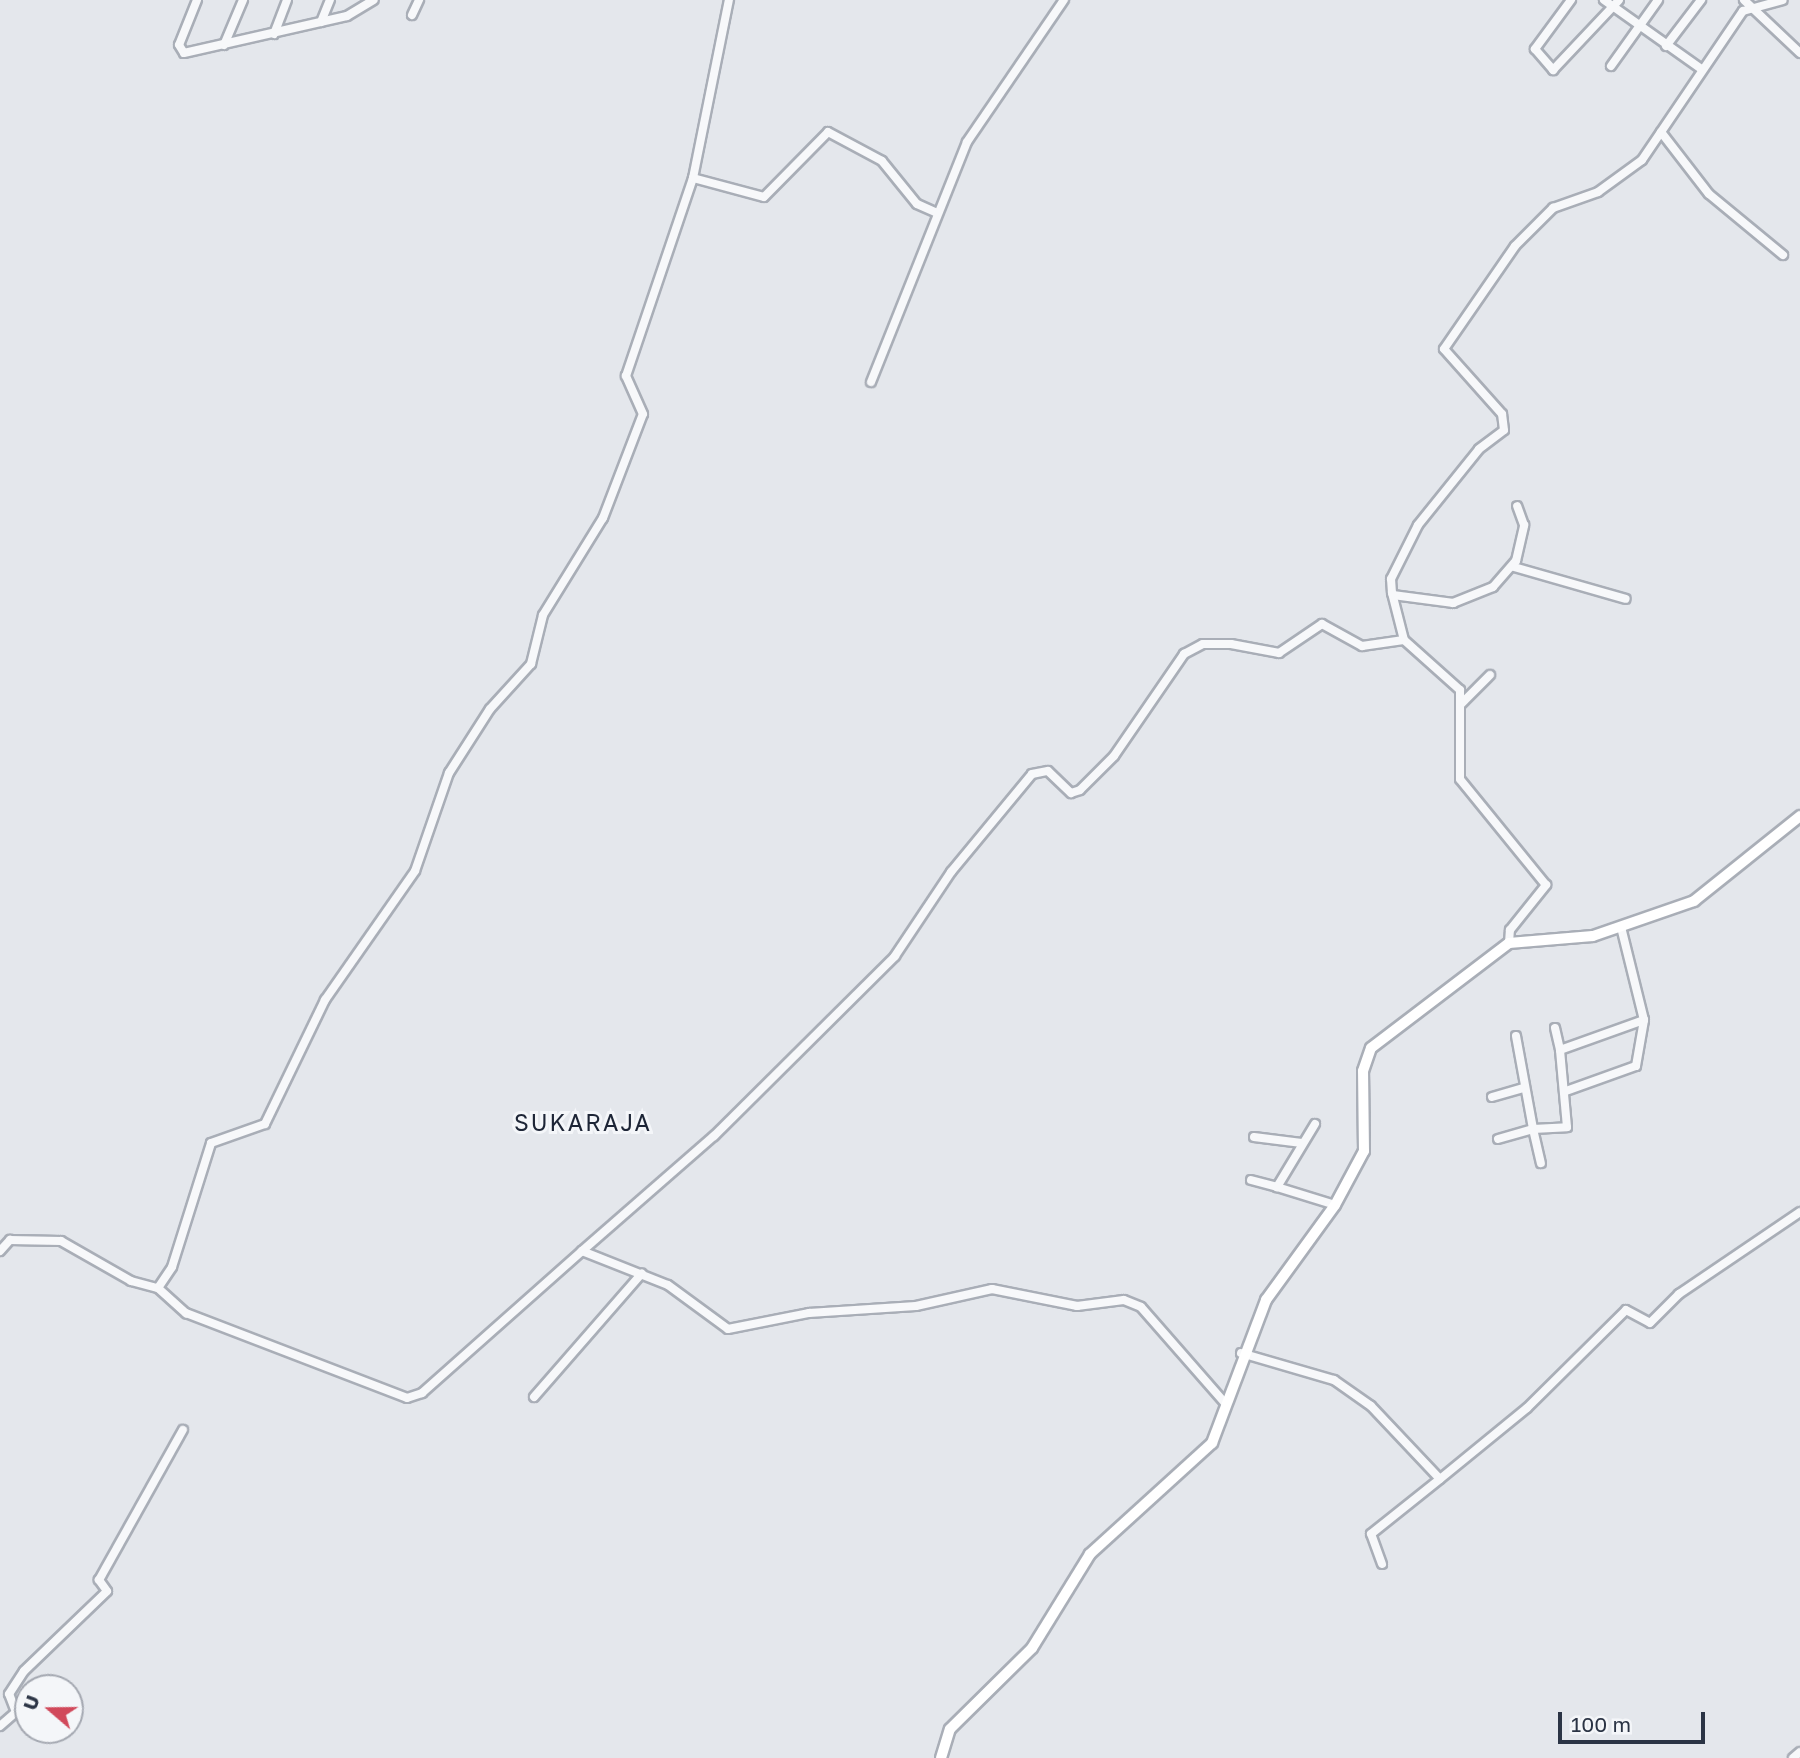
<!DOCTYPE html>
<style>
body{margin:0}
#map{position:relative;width:1800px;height:1758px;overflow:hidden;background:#e4e7ec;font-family:"Golos Text",sans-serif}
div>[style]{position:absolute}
.roads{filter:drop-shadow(2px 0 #a9aeb7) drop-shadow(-2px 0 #a9aeb7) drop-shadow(0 2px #a9aeb7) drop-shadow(0 -2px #a9aeb7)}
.minor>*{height:8px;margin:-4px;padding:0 4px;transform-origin:4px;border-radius:4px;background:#f7f8fa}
.secondary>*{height:10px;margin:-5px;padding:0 5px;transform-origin:5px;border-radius:5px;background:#fff}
span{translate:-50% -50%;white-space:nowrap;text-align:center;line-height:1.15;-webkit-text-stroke:6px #f4f6f9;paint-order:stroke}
.quarter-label{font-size:23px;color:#1d2536;letter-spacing:2px}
.north{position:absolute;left:14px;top:1674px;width:70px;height:70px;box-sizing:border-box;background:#f4f6f9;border:2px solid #a4a8b1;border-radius:50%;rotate:290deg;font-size:19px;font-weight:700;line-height:28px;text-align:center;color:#2b3445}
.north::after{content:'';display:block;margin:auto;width:24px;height:32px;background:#d1495b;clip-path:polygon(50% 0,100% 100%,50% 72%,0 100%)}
.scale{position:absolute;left:1558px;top:1712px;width:147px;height:32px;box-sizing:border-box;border:4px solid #2b3445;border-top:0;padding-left:9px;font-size:21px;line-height:24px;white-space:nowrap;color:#2b3445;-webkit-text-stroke:5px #f4f6f9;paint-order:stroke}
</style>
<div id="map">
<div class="roads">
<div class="minor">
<div style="left:197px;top:0;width:48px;rotate:111.8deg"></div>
<div style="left:179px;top:45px;width:9px;rotate:58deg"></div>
<div style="left:184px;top:53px;width:167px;rotate:-12.8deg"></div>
<div style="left:347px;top:16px;width:31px;rotate:-31deg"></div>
<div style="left:1571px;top:0;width:61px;rotate:126.3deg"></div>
<div style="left:1535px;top:49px;width:28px;rotate:49deg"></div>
<div style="left:1553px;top:70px;width:96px;rotate:-46.7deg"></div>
<div style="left:1604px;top:0;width:118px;rotate:35.3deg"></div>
<div style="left:1744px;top:0;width:77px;rotate:43.4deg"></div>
<div style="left:412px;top:15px;width:17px;rotate:-65deg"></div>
<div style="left:321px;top:22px;width:24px;rotate:-68deg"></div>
<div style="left:274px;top:34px;width:36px;rotate:-69deg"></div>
<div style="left:224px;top:45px;width:49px;rotate:-67.1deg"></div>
<div style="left:1666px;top:46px;width:58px;rotate:-52.7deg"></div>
<div style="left:1611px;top:66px;width:81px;rotate:-54.5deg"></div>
<div style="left:1661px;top:132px;width:78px;rotate:52.3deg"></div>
<div style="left:1709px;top:194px;width:96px;rotate:39.5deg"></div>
<div style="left:693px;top:178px;width:73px;rotate:15deg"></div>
<div style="left:764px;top:197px;width:91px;rotate:-45.4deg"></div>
<div style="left:828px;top:132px;width:61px;rotate:28.2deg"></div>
<div style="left:882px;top:161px;width:55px;rotate:50.9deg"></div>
<div style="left:917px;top:204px;width:20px;rotate:24deg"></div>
<div style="left:871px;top:382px;width:258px;rotate:-68.2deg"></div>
<div style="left:967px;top:142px;width:172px;rotate:-55.7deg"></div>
<div style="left:1514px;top:567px;width:116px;rotate:15.9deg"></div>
<div style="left:1393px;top:595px;width:61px;rotate:7.6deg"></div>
<div style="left:1453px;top:603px;width:43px;rotate:-21.8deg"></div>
<div style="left:1493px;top:587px;width:35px;rotate:-49deg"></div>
<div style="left:1516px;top:561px;width:37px;rotate:-77deg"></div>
<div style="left:1524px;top:525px;width:20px;rotate:-110deg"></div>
<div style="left:1461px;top:704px;width:41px;rotate:-45deg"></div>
<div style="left:1509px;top:943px;width:13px;rotate:-86deg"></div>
<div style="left:1510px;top:930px;width:58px;rotate:-51.3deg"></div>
<div style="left:1546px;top:885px;width:136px;rotate:-129.1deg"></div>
<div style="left:1460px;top:779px;width:89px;rotate:-90deg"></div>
<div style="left:1460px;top:690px;width:75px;rotate:-138.2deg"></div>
<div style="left:1404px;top:640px;width:49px;rotate:-104.3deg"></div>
<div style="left:1392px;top:593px;width:14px;rotate:-94deg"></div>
<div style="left:1391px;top:579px;width:60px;rotate:-63.4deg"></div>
<div style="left:1418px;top:525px;width:97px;rotate:-51.2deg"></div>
<div style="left:1479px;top:449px;width:31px;rotate:-37deg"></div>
<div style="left:1504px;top:430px;width:16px;rotate:-97deg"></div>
<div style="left:1502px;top:414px;width:87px;rotate:-131.7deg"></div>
<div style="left:1444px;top:349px;width:125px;rotate:-55.4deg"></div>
<div style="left:1515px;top:246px;width:54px;rotate:-45deg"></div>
<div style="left:1553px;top:208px;width:48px;rotate:-19.6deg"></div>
<div style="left:1598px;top:192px;width:54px;rotate:-36deg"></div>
<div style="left:1642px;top:160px;width:180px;rotate:-55.9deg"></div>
<div style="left:1743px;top:11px;width:41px;rotate:-15.4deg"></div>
<div style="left:1555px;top:1028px;width:23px;rotate:77deg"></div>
<div style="left:1516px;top:1036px;width:95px;rotate:79.6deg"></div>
<div style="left:1533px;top:1129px;width:34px;rotate:-3deg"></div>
<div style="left:1567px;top:1127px;width:77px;rotate:-95.2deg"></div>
<div style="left:1560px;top:1050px;width:89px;rotate:-19.7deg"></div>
<div style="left:1644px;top:1020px;width:96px;rotate:-103.9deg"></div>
<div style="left:1566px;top:1091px;width:74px;rotate:-19.7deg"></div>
<div style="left:1636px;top:1066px;width:47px;rotate:-80.1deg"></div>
<div style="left:1492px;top:1097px;width:33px;rotate:-16deg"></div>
<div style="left:1315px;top:1124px;width:74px;rotate:121.1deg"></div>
<div style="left:1277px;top:1187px;width:61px;rotate:17.2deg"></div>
<div style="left:1254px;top:1137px;width:48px;rotate:7.1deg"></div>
<div style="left:1498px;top:1139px;width:36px;rotate:-16deg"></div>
<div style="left:1533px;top:1129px;width:35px;rotate:77deg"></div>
<div style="left:1251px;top:1180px;width:27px;rotate:15deg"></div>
<div style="left:0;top:1251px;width:15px;rotate:-48deg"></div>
<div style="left:10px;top:1240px;width:51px;rotate:1.1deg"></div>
<div style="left:61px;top:1241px;width:81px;rotate:29.7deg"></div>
<div style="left:131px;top:1281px;width:28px;rotate:15deg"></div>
<div style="left:158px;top:1288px;width:25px;rotate:-56deg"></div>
<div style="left:172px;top:1267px;width:130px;rotate:-72.5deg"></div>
<div style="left:211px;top:1143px;width:57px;rotate:-19.4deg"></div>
<div style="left:265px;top:1124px;width:138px;rotate:-64.2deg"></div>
<div style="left:325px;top:1000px;width:157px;rotate:-55.1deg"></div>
<div style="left:415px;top:871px;width:104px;rotate:-70.9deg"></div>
<div style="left:449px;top:773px;width:76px;rotate:-57.4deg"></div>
<div style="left:490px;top:709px;width:61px;rotate:-47.7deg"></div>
<div style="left:531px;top:664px;width:50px;rotate:-76.2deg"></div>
<div style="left:543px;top:615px;width:114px;rotate:-58.3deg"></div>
<div style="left:603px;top:518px;width:111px;rotate:-69deg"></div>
<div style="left:643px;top:414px;width:42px;rotate:-114.1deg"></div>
<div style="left:626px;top:376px;width:209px;rotate:-71.3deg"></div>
<div style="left:693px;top:178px;width:182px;rotate:-78.6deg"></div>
<div style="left:582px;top:1251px;width:175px;rotate:-41.1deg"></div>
<div style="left:714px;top:1136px;width:255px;rotate:-44.8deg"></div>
<div style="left:895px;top:956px;width:101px;rotate:-56.3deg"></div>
<div style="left:951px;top:872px;width:127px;rotate:-50.4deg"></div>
<div style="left:1032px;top:774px;width:16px;rotate:-11deg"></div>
<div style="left:1048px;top:771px;width:32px;rotate:44deg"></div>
<div style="left:1071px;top:793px;width:9px;rotate:-18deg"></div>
<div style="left:1080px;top:790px;width:48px;rotate:-45deg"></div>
<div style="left:1114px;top:756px;width:124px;rotate:-55.5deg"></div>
<div style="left:1184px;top:654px;width:21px;rotate:-28deg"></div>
<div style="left:1203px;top:644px;width:28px"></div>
<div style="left:1231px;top:644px;width:49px;rotate:10.6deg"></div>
<div style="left:1279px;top:653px;width:52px;rotate:-34deg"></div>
<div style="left:1322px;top:624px;width:46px;rotate:28.8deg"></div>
<div style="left:1362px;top:646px;width:42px;rotate:-8.1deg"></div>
<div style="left:158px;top:1288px;width:38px;rotate:42deg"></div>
<div style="left:186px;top:1313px;width:237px;rotate:21deg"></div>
<div style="left:407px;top:1398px;width:16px;rotate:-18deg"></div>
<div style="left:422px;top:1393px;width:214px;rotate:-41.6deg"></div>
<div style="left:582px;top:1251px;width:92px;rotate:21.6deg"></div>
<div style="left:668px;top:1285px;width:74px;rotate:36.3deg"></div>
<div style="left:728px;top:1329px;width:83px;rotate:-11.2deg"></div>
<div style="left:809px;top:1313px;width:107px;rotate:-3.7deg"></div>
<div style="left:916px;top:1306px;width:78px;rotate:-12.6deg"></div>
<div style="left:992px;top:1289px;width:87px;rotate:11.3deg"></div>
<div style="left:1077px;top:1306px;width:47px;rotate:-7.3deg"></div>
<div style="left:1124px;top:1300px;width:18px;rotate:22deg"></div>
<div style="left:1141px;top:1307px;width:128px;rotate:48.8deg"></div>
<div style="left:1241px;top:1353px;width:97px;rotate:16.2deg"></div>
<div style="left:1334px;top:1380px;width:45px;rotate:35.1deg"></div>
<div style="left:1371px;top:1406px;width:100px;rotate:46.6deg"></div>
<div style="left:1440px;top:1479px;width:112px;rotate:-39.2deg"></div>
<div style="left:1527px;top:1408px;width:139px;rotate:-44.7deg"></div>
<div style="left:1626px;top:1310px;width:27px;rotate:28deg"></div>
<div style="left:1650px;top:1323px;width:41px;rotate:-45deg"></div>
<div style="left:1679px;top:1294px;width:146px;rotate:-34.1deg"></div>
<div style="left:534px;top:1397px;width:164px;rotate:-48.9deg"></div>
<div style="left:1382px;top:1564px;width:32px;rotate:-110deg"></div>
<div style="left:1371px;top:1534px;width:88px;rotate:-38.6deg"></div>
<div style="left:0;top:1726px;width:21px;rotate:-41deg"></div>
<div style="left:16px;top:1712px;width:19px;rotate:-111deg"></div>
<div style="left:9px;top:1694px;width:27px;rotate:-57deg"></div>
<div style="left:24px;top:1671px;width:115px;rotate:-43.9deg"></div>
<div style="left:107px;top:1591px;width:14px;rotate:-126deg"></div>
<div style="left:99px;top:1580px;width:172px;rotate:-60.8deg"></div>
<div style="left:1793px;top:1758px;width:9px;rotate:-41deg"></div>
</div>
<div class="secondary">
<div style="left:941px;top:1758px;width:30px;rotate:-73deg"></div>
<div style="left:950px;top:1729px;width:115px;rotate:-44.6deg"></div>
<div style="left:1032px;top:1648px;width:110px;rotate:-58.3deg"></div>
<div style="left:1090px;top:1554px;width:165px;rotate:-42.3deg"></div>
<div style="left:1212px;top:1443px;width:153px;rotate:-69.3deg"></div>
<div style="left:1266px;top:1300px;width:117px;rotate:-54deg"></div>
<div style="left:1335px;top:1205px;width:61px;rotate:-61.8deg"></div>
<div style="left:1364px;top:1151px;width:80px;rotate:-90.7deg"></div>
<div style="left:1363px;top:1071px;width:24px;rotate:-71deg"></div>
<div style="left:1371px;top:1048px;width:173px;rotate:-37.3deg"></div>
<div style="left:1509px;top:943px;width:84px;rotate:-4.8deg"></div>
<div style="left:1593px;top:936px;width:107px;rotate:-19.1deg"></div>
<div style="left:1694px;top:901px;width:136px;rotate:-38.7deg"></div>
</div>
</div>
<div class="quarter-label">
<span style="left:583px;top:1122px">SUKARAJA</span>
</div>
<div class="north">U</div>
<div class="scale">100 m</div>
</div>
